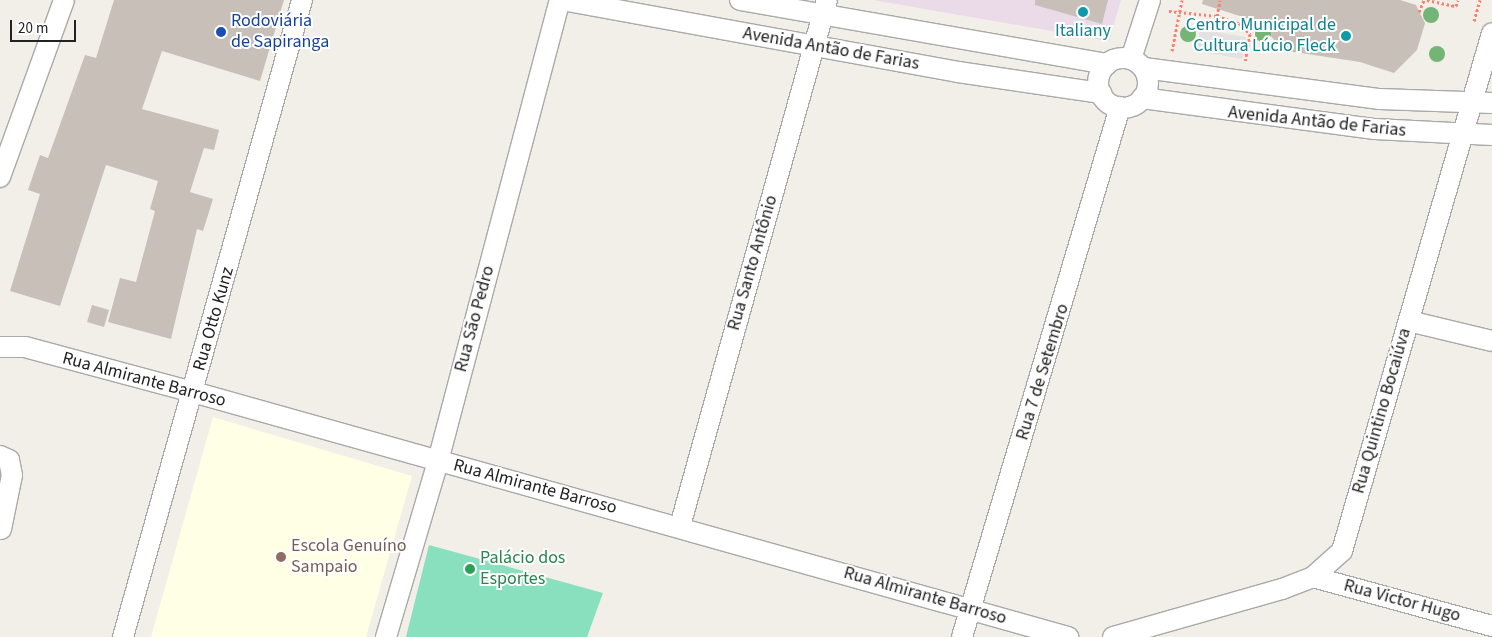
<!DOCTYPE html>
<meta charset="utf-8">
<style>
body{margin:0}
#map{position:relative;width:1492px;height:637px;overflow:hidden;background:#f2efe9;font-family:"Source Sans 3",sans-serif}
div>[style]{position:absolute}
.industrial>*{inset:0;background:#ebdbe8}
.education>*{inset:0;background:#ffffe5}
.pitch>*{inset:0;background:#88e0be}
.parking>*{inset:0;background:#e2e2e2}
.building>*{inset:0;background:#c7bfb8}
.path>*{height:3px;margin-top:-1.5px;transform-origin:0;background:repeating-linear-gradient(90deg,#fa8072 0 2.5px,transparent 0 5px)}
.roads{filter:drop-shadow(1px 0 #a9a9a9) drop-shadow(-1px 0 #a9a9a9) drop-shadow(0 1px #a9a9a9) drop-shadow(0 -1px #a9a9a9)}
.street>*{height:20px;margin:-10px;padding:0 10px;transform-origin:10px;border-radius:10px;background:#fff}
.street>.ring{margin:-10px;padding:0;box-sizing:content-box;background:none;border:20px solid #fff;border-radius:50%}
.trees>*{width:16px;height:16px;margin:-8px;border-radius:50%;background:#74b475}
.dots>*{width:14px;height:14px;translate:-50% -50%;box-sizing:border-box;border:2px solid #fff;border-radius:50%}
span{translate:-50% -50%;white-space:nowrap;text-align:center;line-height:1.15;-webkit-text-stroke:4px #fff;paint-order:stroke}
.transit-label{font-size:18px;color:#164399}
.left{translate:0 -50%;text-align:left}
.culture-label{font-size:18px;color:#0d838f}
.right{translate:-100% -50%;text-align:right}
.street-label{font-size:18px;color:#222}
.education-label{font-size:18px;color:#785e54}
.leisure-label{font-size:18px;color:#27864d}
.scale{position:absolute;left:10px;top:20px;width:66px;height:22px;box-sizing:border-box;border:2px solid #222;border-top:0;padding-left:6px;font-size:15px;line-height:18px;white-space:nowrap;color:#222;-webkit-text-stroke:4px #fff;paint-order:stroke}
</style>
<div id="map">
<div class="industrial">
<div style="clip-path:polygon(873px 0,1121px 0,1109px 41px)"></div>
</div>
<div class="education">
<div style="clip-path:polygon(213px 417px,412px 476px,366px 637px,151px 637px)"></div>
</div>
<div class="pitch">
<div style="clip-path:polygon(429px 545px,603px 593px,587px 637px,406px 637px)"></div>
</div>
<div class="parking">
<div style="clip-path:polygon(1200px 29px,1246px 37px,1242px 59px,1197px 51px)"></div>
</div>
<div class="building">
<div style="clip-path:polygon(114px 0,284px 0,260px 81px,162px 51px,142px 109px,219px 130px,214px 150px,204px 148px,190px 192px,213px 199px,203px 231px,197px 229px,171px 339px,108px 322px,120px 278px,136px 282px,155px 211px,150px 209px,158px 181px,106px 165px,60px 306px,10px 291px,40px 194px,28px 190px,40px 155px,48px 158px,85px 55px,96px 58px)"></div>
<div style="clip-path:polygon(1035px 0,1108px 0,1102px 24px,1035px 5px)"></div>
<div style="clip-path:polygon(1203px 0,1400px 0,1416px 5px,1425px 23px,1417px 50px,1394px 73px,1360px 62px,1281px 50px,1262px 23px,1202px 4px)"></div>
<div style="clip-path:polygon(92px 305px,109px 310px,104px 327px,87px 322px)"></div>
</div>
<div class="path">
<div style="left:1427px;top:0;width:30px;rotate:12deg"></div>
<div style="left:1456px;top:6px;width:6px;rotate:-72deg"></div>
<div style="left:1169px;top:11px;width:48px;rotate:5.9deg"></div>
<div style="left:1217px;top:16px;width:16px;rotate:-79deg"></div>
<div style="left:1419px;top:12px;width:13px;rotate:-67deg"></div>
<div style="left:1217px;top:16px;width:23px;rotate:18deg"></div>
<div style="left:1239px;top:23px;width:16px;rotate:45deg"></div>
<div style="left:1250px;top:34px;width:27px;rotate:100deg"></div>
<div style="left:1474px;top:21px;width:22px;rotate:-74deg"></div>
<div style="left:1172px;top:51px;width:52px;rotate:-78.9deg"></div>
</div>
<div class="roads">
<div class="street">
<div style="left:562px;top:0;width:402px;rotate:10.3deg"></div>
<div style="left:958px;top:72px;width:145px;rotate:8.4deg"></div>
<div style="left:740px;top:0;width:373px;rotate:9.9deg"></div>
<div class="ring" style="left:1098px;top:58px;width:30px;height:30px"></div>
<div style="left:1131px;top:59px;width:62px;rotate:-72.1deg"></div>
<div style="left:1144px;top:68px;width:238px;rotate:7.5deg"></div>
<div style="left:1380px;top:99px;width:112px;rotate:2deg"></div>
<div style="left:1142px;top:98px;width:235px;rotate:7.6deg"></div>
<div style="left:1375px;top:129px;width:117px;rotate:2.9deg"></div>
<div style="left:0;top:177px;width:188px;rotate:-70.1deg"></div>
<div style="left:1409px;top:321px;width:85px;rotate:13.5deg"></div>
<div style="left:0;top:347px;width:25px"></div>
<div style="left:25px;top:347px;width:174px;rotate:15deg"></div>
<div style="left:193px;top:392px;width:909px;rotate:15.64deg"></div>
<div style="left:0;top:456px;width:10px;rotate:24deg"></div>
<div style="left:9px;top:460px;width:15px;rotate:79deg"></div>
<div style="left:12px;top:475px;width:55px;rotate:101.5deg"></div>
<div style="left:680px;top:526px;width:546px;rotate:-74.39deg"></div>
<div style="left:1313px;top:577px;width:186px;rotate:15.3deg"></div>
<div style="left:123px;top:637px;width:662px;rotate:-74.3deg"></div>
<div style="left:386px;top:637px;width:184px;rotate:-73.5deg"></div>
<div style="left:438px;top:461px;width:477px;rotate:-75.2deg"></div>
<div style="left:962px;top:637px;width:553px;rotate:-73.4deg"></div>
<div style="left:1113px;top:637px;width:176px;rotate:-15.9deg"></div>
<div style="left:1282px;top:589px;width:33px;rotate:-21deg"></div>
<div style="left:1313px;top:577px;width:39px;rotate:-42deg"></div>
<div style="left:1342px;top:551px;width:539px;rotate:-73.85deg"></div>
</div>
</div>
<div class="trees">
<div style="left:1431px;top:15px"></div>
<div style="left:1188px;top:34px"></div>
<div style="left:1263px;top:34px"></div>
<div style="left:1437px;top:54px"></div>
</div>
<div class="dots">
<div style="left:1083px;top:12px;background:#0f9aa8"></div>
<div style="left:221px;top:32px;background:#1a4fb4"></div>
<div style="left:1346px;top:36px;background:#0f9aa8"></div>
<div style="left:281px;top:557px;background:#8d6e63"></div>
<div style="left:470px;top:569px;background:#2e9e5b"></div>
</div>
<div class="transit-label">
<span class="left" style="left:231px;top:32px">Rodoviária<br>de Sapiranga</span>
</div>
<div class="culture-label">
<span class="right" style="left:1336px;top:36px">Centro Municipal de<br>Cultura Lúcio Fleck</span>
<span style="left:1083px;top:31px">Italiany</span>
</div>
<div class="street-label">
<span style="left:831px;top:49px;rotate:10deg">Avenida Antão de Farias</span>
<span style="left:1317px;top:122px;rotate:6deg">Avenida Antão de Farias</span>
<span style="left:753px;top:263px;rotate:-74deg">Rua Santo Antônio</span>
<span style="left:214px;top:319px;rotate:-74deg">Rua Otto Kunz</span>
<span style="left:475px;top:319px;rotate:-75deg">Rua São Pedro</span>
<span style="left:1043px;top:372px;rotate:-73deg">Rua 7 de Setembro</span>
<span style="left:144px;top:380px;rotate:15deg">Rua Almirante Barroso</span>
<span style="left:1382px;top:411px;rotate:-74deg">Rua Quintino Bocaiúva</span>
<span style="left:535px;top:487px;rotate:15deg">Rua Almirante Barroso</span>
<span style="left:925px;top:596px;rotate:16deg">Rua Almirante Barroso</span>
<span style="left:1402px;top:601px;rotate:15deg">Rua Victor Hugo</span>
</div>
<div class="education-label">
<span class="left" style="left:291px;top:557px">Escola Genuíno<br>Sampaio</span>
</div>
<div class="leisure-label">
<span class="left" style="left:480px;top:569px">Palácio dos<br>Esportes</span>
</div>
<div class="scale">20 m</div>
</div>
